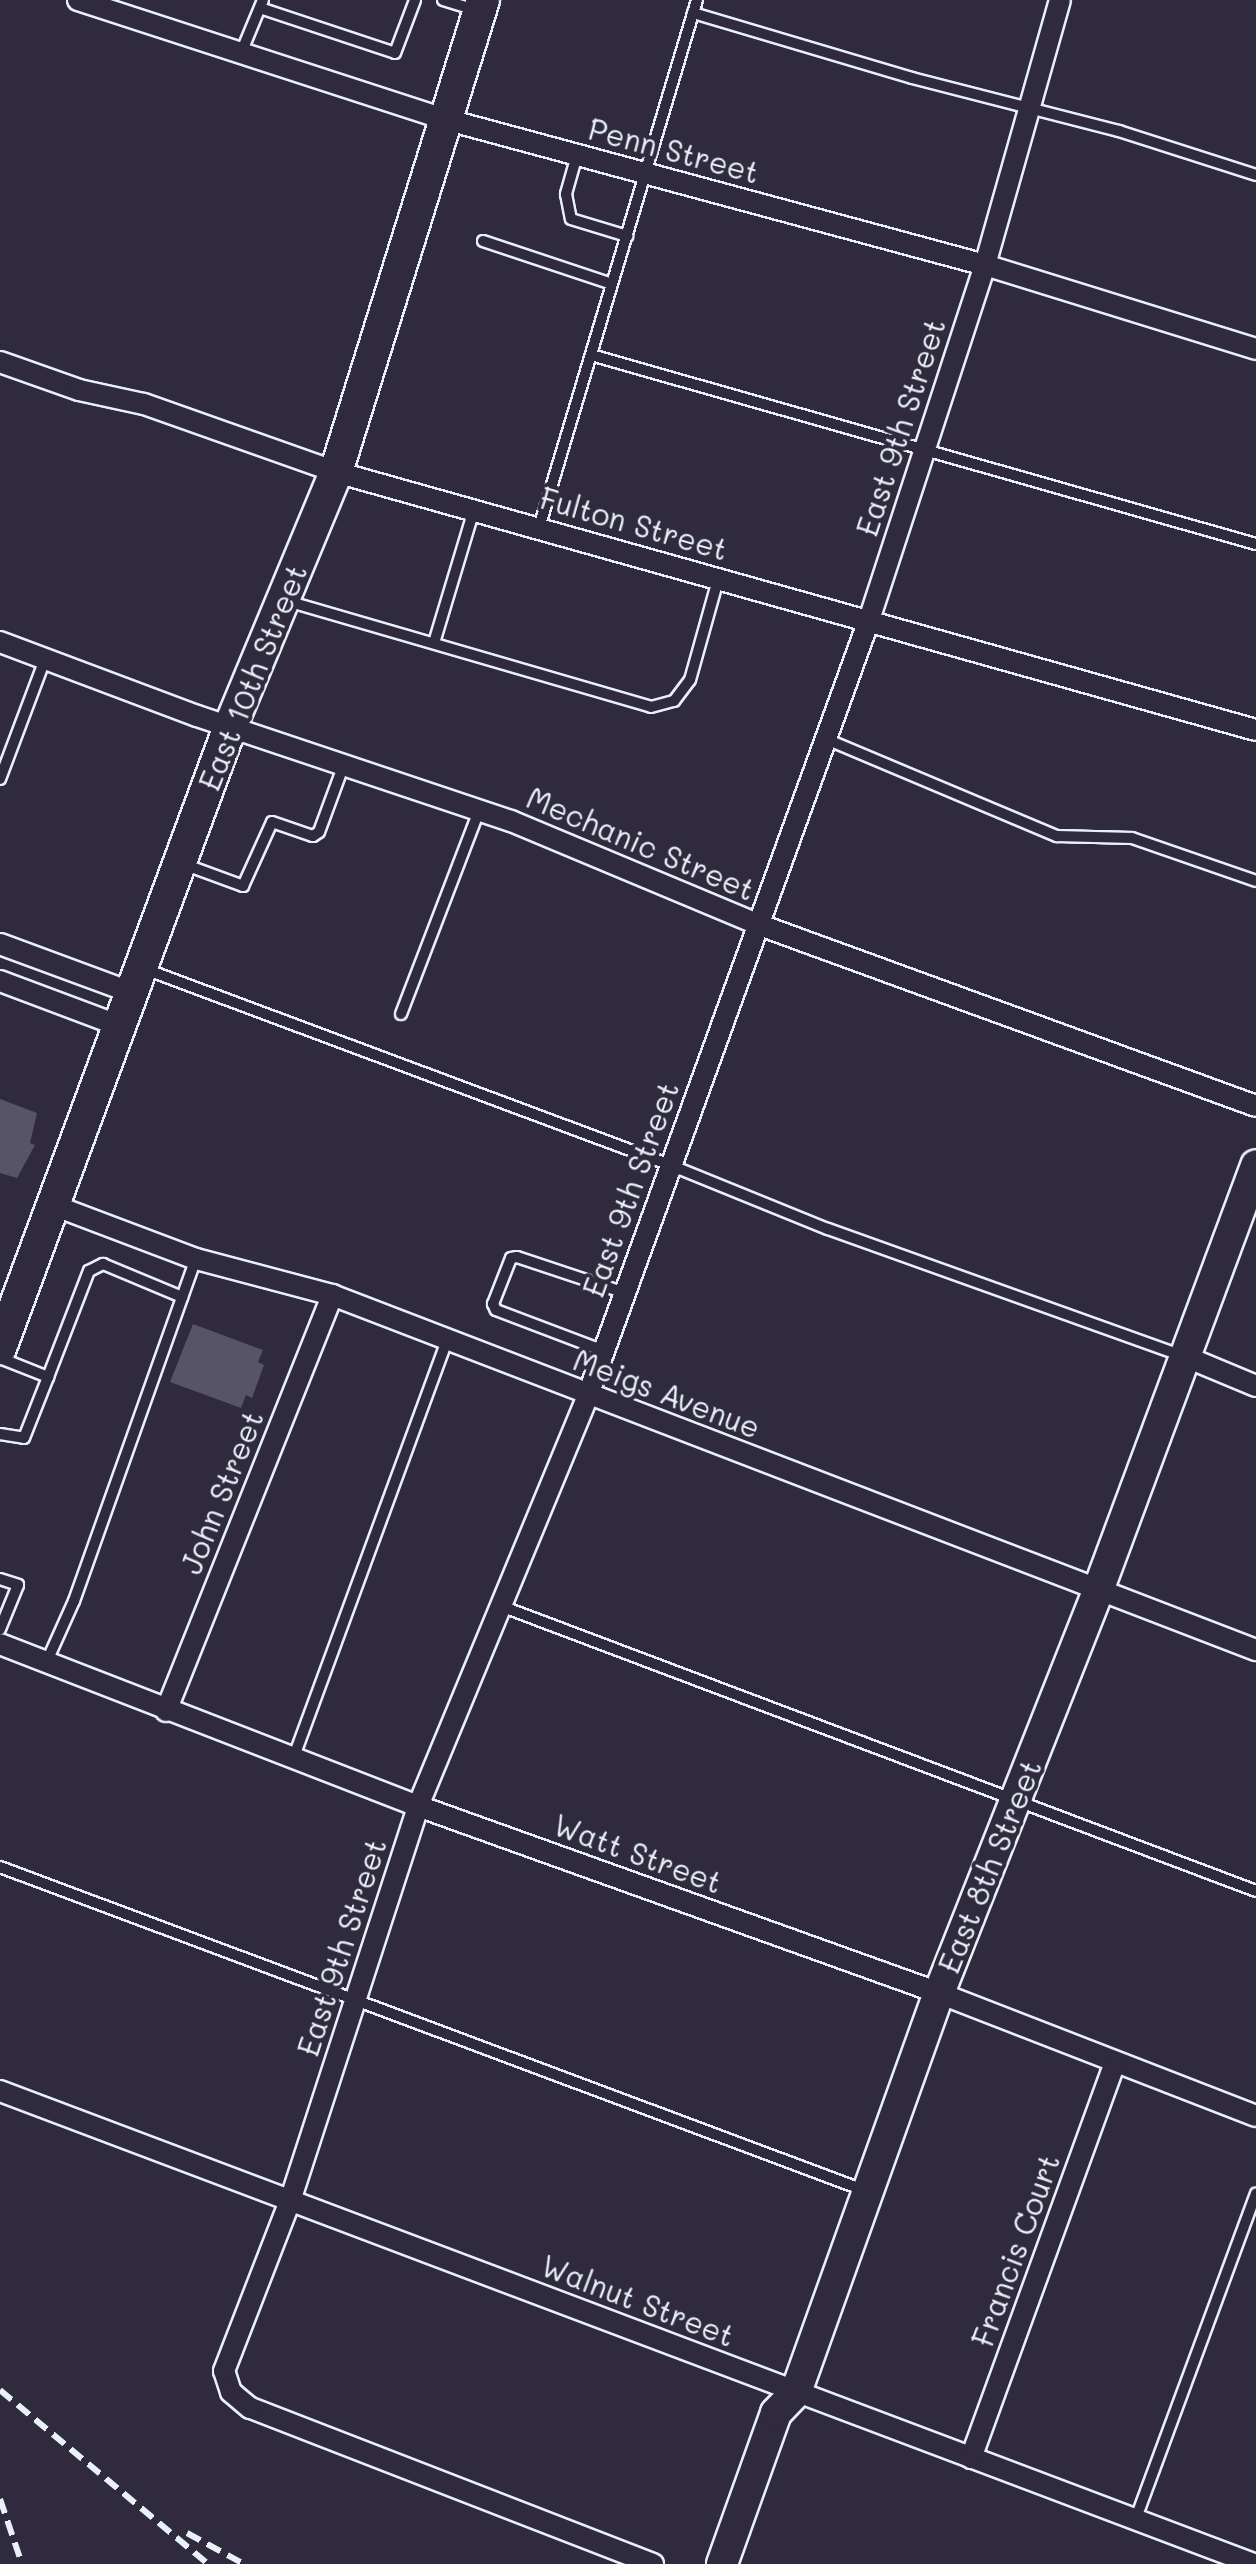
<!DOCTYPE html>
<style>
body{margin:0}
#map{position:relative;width:1256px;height:2564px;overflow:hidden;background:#2f2a3d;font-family:Mali,sans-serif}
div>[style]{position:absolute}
.building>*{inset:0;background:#575565}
.roads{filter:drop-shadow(2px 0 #e8f1f8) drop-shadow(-2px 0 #e8f1f8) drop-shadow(0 2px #e8f1f8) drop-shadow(0 -2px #e8f1f8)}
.lane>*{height:10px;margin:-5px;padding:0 5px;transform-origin:5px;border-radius:5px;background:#2f2a3d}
.street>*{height:20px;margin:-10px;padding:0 10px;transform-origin:10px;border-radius:10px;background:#2f2a3d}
.secondary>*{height:30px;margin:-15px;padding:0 15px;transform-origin:15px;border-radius:15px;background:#2f2a3d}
.primary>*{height:32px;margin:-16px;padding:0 16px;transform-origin:16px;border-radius:16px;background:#2f2a3d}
.rail>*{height:6px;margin-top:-3px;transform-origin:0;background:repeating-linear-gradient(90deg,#e8f1f8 0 15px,transparent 0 23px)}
span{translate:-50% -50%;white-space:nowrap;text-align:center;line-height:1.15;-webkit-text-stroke:8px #2f2a3d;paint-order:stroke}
.street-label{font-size:30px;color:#e8f1f8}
</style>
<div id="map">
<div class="building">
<div style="clip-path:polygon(0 1099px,37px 1113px,30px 1143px,35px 1145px,17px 1178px,0 1173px)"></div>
<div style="clip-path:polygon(193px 1324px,263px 1350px,258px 1362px,264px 1365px,252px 1398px,246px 1395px,241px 1408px,170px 1382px)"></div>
</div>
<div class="roads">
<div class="lane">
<div style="left:443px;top:0;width:34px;rotate:17deg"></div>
<div style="left:260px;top:8px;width:142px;rotate:18.4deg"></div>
<div style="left:395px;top:53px;width:57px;rotate:-69.3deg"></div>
<div style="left:693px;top:13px;width:228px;rotate:16.5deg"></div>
<div style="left:912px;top:78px;width:214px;rotate:14.4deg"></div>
<div style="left:1119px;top:131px;width:144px;rotate:17.8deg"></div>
<div style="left:241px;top:53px;width:57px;rotate:-67.5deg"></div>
<div style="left:577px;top:155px;width:41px;rotate:105.8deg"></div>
<div style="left:566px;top:194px;width:25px;rotate:79deg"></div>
<div style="left:571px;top:219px;width:59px;rotate:16.9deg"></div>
<div style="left:483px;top:241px;width:136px;rotate:18.4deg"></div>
<div style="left:591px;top:355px;width:691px;rotate:15.87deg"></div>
<div style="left:539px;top:528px;width:551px;rotate:-73.34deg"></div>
<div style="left:287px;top:601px;width:379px;rotate:16.2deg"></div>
<div style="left:651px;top:707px;width:24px;rotate:-15deg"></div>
<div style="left:674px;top:701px;width:26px;rotate:-53deg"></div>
<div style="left:690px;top:680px;width:104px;rotate:-74.4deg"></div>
<div style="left:434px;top:643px;width:139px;rotate:-73.3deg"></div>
<div style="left:826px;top:739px;width:251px;rotate:22.8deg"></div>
<div style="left:1057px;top:836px;width:75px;rotate:1.5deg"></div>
<div style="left:1132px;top:838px;width:131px;rotate:19.1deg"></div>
<div style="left:0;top:779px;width:128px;rotate:-69.4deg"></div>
<div style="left:186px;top:865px;width:61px;rotate:20.2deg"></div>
<div style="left:243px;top:886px;width:70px;rotate:-65.6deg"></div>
<div style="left:272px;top:822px;width:43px;rotate:18.9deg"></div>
<div style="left:313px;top:836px;width:7px;rotate:-34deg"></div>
<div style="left:319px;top:832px;width:72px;rotate:-69.8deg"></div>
<div style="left:145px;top:969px;width:560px;rotate:20.47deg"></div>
<div style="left:670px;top:1165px;width:170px;rotate:22.1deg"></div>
<div style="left:828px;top:1229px;width:377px;rotate:19.7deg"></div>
<div style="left:401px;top:1014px;width:217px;rotate:-69deg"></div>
<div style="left:604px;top:1351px;width:116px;rotate:-159.2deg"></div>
<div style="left:496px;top:1310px;width:7px;rotate:-117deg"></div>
<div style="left:493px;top:1304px;width:49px;rotate:-68.6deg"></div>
<div style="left:511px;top:1258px;width:6px;rotate:-9deg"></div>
<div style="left:517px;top:1257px;width:114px;rotate:18.4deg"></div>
<div style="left:0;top:1358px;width:52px;rotate:21.6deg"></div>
<div style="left:48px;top:1377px;width:114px;rotate:-68.9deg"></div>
<div style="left:89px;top:1271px;width:16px;rotate:-27deg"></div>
<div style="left:103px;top:1264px;width:86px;rotate:22.7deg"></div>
<div style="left:0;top:1434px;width:24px;rotate:9deg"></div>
<div style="left:24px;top:1438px;width:66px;rotate:-68.5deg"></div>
<div style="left:0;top:1579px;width:19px;rotate:18deg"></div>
<div style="left:18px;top:1585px;width:48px;rotate:112.2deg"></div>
<div style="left:501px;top:1606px;width:807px;rotate:20.68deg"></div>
<div style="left:47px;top:1661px;width:66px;rotate:-65.8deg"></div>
<div style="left:74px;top:1601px;width:363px;rotate:-70.4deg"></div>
<div style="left:293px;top:1759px;width:446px;rotate:-69.8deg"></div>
<div style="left:0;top:1867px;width:925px;rotate:20.51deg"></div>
<div style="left:1136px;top:2518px;width:346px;rotate:-69.7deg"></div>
</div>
<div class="street">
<div style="left:78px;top:0;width:389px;rotate:18deg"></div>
<div style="left:448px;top:120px;width:556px;rotate:15.11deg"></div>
<div style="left:985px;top:265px;width:284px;rotate:17.2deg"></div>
<div style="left:0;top:362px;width:84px;rotate:19.5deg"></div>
<div style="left:79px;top:390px;width:66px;rotate:12.2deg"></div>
<div style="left:144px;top:404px;width:204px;rotate:19.5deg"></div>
<div style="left:336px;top:472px;width:955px;rotate:15.67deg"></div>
<div style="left:0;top:642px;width:210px;rotate:20.6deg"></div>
<div style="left:197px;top:716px;width:331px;rotate:18.5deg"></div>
<div style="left:511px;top:821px;width:267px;rotate:22.7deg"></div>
<div style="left:757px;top:924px;width:531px;rotate:20.04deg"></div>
<div style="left:0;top:944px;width:139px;rotate:20.3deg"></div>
<div style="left:0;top:981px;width:125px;rotate:20.6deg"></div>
<div style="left:53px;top:1205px;width:153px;rotate:20.7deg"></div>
<div style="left:196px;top:1259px;width:141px;rotate:14.8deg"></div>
<div style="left:332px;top:1295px;width:990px;rotate:21.02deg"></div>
<div style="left:1184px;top:1356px;width:78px;rotate:22.6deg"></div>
<div style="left:0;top:1644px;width:448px;rotate:21.2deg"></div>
<div style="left:418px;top:1806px;width:554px;rotate:19.74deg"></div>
<div style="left:939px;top:1993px;width:340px;rotate:21.2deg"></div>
<div style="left:166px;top:1711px;width:448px;rotate:-68.2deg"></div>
<div style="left:0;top:2091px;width:1340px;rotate:20.67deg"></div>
<div style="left:971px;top:2458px;width:420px;rotate:-70deg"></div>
<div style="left:653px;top:2564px;width:432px;rotate:-158.8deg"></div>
<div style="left:250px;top:2408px;width:25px;rotate:-140deg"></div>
<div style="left:231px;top:2392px;width:22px;rotate:-108deg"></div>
<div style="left:224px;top:2371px;width:182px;rotate:-68.8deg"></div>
<div style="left:290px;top:2201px;width:415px;rotate:-72deg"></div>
<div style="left:418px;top:1806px;width:445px;rotate:-67.5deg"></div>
<div style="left:588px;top:1395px;width:824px;rotate:-70.07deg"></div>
<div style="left:869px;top:620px;width:373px;rotate:-71.9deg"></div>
<div style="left:985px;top:265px;width:275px;rotate:-74.2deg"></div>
</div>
<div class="secondary">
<div style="left:722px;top:2564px;width:160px;rotate:-70.3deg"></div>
<div style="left:776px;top:2413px;width:29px;rotate:-46deg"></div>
<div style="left:796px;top:2392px;width:424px;rotate:-70.3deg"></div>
<div style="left:939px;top:1993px;width:435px;rotate:-68.4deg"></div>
<div style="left:1099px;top:1588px;width:451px;rotate:-69.6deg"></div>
</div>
<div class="primary">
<div style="left:0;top:1348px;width:662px;rotate:-69.68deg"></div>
<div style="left:230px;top:727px;width:276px;rotate:-67.4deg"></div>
<div style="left:336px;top:472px;width:494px;rotate:-72.7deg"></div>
</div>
</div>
<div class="rail">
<div style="left:0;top:2390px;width:271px;rotate:39.9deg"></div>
<div style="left:0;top:2499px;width:69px;rotate:71.3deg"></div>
<div style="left:187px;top:2533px;width:65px;rotate:28.5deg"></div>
</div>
<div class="street-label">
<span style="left:674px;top:150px;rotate:15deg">Penn Street</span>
<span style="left:900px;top:427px;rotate:-72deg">East 9th Street</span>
<span style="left:634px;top:523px;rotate:16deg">Fulton Street</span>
<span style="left:252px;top:677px;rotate:-68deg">East 10th Street</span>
<span style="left:641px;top:843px;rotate:23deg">Mechanic Street</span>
<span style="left:630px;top:1189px;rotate:-70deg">East 9th Street</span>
<span style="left:667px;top:1393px;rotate:21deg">Meigs Avenue</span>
<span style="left:221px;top:1492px;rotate:-68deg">John Street</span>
<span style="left:638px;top:1853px;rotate:20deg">Watt Street</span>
<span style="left:989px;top:1866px;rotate:-68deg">East 8th Street</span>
<span style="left:341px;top:1947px;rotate:-72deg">East 9th Street</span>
<span style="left:1015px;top:2250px;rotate:-70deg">Francis Court</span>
<span style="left:638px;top:2300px;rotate:21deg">Walnut Street</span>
</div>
</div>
